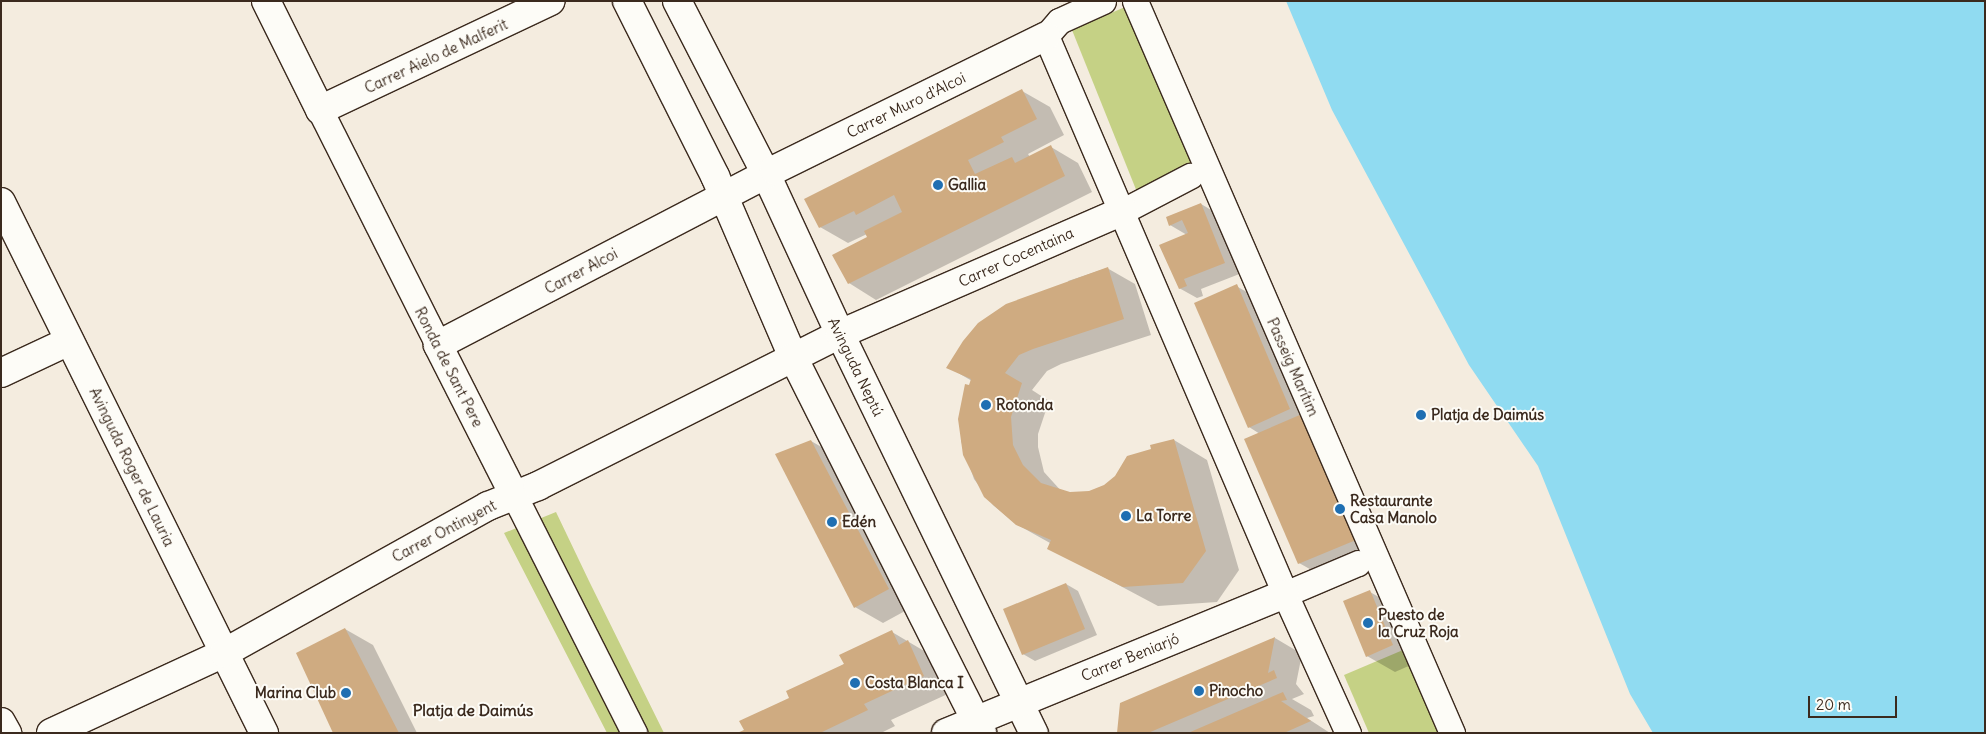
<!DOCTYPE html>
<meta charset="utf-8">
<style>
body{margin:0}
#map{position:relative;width:1986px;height:734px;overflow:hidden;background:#f4ecdf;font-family:Delius,sans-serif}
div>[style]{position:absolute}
.green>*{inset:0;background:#c5d185}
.water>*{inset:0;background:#90dbf1}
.shadow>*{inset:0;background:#0003}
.building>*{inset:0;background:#cfab81}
.roads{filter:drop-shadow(1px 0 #3b2a1e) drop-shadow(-1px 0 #3b2a1e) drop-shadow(0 1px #3b2a1e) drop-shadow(0 -1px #3b2a1e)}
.pedestrian>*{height:25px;margin:-12.5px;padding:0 12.5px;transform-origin:12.5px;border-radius:12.5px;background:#fdfcf7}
.minor>*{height:28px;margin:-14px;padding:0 14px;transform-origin:14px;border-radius:14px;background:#fdfcf7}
.dots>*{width:14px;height:14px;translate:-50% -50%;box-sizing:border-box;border:2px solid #fdfcf7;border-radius:50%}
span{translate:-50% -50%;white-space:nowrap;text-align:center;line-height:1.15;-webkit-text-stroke:4px #fdfcf7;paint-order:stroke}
.street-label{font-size:15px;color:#3b2a1e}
.poi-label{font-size:15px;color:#3b2a1e;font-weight:700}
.left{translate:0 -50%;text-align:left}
.right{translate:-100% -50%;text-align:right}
.neighbourhood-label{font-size:16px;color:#3b2a1e;font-weight:700}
.frame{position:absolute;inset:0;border:2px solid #3b2a1e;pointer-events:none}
.scale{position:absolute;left:1808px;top:696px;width:89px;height:22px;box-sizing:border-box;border:2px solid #3b2a1e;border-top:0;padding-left:6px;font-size:15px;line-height:18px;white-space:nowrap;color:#3b2a1e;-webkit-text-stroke:4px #fdfcf7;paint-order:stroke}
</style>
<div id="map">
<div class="green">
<div style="clip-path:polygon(1125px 7px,1195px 164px,1137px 192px,1072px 30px)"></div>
<div style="clip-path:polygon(556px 512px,589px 581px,664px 733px,607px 733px,504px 533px)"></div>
<div style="clip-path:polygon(1403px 650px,1439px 733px,1369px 733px,1344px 675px)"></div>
</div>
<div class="water">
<div style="clip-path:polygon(1286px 1px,1985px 1px,1985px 733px,1653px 733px,1630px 694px,1538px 466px,1469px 365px,1332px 110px)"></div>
</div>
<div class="shadow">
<div style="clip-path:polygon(1022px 91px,1050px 107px,1064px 135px,1028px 154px,1030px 157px,1051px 147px,1078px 163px,1092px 192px,876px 300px,849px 283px,869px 238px,867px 234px,848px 243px,820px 227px)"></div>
<div style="clip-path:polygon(1201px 204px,1218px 214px,1242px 273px,1201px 289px,1203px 296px,1197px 298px,1179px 288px,1187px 235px,1170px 225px)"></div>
<div style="clip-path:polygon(1107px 268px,1135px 284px,1151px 335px,1061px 364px,1047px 371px,1032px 390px,1049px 401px,1038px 434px,1038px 447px,1044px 472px,1063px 493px,1090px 492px,1104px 486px,1152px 450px,1174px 440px,1207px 460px,1239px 570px,1217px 602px,1158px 606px,1049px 548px,1050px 543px,1016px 524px,993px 505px,974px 479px,961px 441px,961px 407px,972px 381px,948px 367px,1069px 284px,1068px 281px)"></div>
<div style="clip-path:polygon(1236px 286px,1254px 296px,1373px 550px,1317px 573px,1299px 563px,1260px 434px,1249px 427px)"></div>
<div style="clip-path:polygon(811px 441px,839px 457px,916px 605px,883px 623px,855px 607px)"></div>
<div style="clip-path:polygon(1066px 584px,1078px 591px,1097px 635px,1035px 661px,1023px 654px)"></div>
<div style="clip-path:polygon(1370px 592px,1398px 608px,1420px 661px,1395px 672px,1367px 656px)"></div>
<div style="clip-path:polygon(345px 629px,373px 645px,417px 733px,335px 733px)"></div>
<div style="clip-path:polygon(892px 632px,936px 658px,952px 692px,891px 720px,895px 726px,881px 733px,740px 733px)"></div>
<div style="clip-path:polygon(1275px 638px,1302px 654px,1296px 684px,1304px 694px,1292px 699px,1311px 710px,1314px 716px,1307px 718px,1330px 733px,1118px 733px,1121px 704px)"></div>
</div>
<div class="building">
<div style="clip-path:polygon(1022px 89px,1037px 119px,1001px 137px,1004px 142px,968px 160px,975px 174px,1012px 157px,1015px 163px,1051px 145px,1065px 176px,848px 284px,832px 255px,867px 237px,864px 231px,902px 212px,894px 195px,856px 215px,854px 211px,819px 228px,804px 199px)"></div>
<div style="clip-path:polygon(1201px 203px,1225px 263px,1184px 279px,1187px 286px,1179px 289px,1159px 245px,1188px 233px,1182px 220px,1169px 226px,1166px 217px)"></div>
<div style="clip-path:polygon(1108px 267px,1124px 319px,1033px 349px,1019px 355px,1005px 373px,1022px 383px,1011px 417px,1013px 445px,1023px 465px,1041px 483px,1070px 492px,1089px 491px,1104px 485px,1115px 476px,1127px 456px,1151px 449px,1150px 445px,1174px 439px,1206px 551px,1183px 583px,1123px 587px,1047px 549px,1051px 540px,1016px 525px,984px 497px,963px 455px,958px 419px,965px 384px,969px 385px,971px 379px,946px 368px,963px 341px,978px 323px,1006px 304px)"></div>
<div style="clip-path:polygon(1237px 284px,1290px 409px,1248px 428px,1194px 303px)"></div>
<div style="clip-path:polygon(1302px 414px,1356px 540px,1298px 564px,1244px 439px)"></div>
<div style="clip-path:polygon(811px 440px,889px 589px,854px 608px,775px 454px)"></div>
<div style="clip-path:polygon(1066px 583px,1085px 629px,1022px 655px,1003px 609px)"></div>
<div style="clip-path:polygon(1370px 590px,1393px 645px,1366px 657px,1343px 601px)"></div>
<div style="clip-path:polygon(345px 628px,399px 733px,333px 733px,296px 653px)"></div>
<div style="clip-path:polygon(892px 630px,899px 645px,908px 640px,924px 676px,864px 704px,868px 710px,820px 733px,737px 733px,744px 730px,739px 721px,789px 698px,786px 691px,844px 664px,839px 655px)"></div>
<div style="clip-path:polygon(1275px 637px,1268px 673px,1274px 670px,1277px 678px,1148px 733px,1117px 733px,1120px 703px)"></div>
<div style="clip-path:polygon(1283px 692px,1287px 700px,1281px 701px,1311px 721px,1284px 733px,1188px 733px)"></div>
</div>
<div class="roads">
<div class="pedestrian">
<div style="left:1103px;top:1px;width:48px;rotate:155.6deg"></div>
<div style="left:1059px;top:21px;width:20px;rotate:131deg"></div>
<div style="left:1046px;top:36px;width:617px;rotate:66.8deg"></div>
<div style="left:1289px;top:603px;width:143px;rotate:65.6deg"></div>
<div style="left:1135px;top:1px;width:798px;rotate:66.58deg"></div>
<div style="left:320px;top:110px;width:263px;rotate:63.3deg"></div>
<div style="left:1123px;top:211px;width:76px;rotate:-27.6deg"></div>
<div style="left:514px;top:495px;width:267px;rotate:63.2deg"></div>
<div style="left:1285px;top:594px;width:79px;rotate:-23deg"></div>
</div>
<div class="minor">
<div style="left:266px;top:1px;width:122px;rotate:63.6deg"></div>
<div style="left:320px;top:110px;width:255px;rotate:-25.3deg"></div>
<div style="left:627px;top:1px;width:196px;rotate:63.3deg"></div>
<div style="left:715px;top:176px;width:199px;rotate:66.7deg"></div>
<div style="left:794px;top:359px;width:419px;rotate:63.3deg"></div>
<div style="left:677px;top:1px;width:195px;rotate:62.8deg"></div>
<div style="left:766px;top:174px;width:176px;rotate:65.2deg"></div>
<div style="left:840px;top:334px;width:444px;rotate:64.1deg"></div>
<div style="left:1px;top:202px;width:593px;rotate:63.65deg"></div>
<div style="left:1px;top:373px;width:75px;rotate:-25.2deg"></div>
<div style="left:514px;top:495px;width:168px;rotate:-116.9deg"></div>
<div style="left:438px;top:345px;width:379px;rotate:-27.5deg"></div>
<div style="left:774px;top:170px;width:303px;rotate:-26.2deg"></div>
<div style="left:1px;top:722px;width:13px;rotate:61deg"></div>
<div style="left:51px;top:733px;width:191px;rotate:-24.8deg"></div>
<div style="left:224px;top:653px;width:302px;rotate:-29.1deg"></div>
<div style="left:488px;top:506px;width:54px;rotate:-21.8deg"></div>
<div style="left:538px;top:486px;width:338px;rotate:-26.7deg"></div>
<div style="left:840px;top:334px;width:309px;rotate:-23.5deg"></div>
<div style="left:946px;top:733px;width:366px;rotate:-22.3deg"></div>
</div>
</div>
<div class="dots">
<div style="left:938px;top:185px;background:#1f6fb2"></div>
<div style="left:986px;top:405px;background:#1f6fb2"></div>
<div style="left:1421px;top:415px;background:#1f6fb2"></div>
<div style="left:1340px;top:509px;background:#1f6fb2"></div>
<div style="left:1126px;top:516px;background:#1f6fb2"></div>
<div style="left:832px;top:522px;background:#1f6fb2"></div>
<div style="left:1368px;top:623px;background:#1f6fb2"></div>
<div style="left:855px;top:683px;background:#1f6fb2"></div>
<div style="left:1199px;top:691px;background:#1f6fb2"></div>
<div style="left:346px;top:693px;background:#1f6fb2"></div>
</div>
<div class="street-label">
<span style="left:436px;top:56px;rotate:-25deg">Carrer Aielo de Malferit</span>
<span style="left:906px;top:105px;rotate:-26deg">Carrer Muro d'Alcoi</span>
<span style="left:1016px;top:257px;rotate:-24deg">Carrer Cocentaina</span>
<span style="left:581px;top:271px;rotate:-28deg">Carrer Alcoi</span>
<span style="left:449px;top:367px;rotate:63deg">Ronda de Sant Pere</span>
<span style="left:856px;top:367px;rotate:64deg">Avinguda Neptú</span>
<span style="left:1293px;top:367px;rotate:66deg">Passeig Marítim</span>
<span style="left:132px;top:467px;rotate:64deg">Avinguda Roger de Lauria</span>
<span style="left:444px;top:531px;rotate:-28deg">Carrer Ontinyent</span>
<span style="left:1130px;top:657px;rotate:-22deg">Carrer Beniarjó</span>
</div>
<div class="poi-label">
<span class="left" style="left:948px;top:185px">Gallia</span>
<span class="left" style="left:996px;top:405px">Rotonda</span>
<span class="left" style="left:1431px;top:415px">Platja de Daimús</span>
<span class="left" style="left:1350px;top:509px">Restaurante<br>Casa Manolo</span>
<span class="left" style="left:1136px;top:516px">La Torre</span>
<span class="left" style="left:842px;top:522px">Edén</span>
<span class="left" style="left:1378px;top:623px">Puesto de<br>la Cruz Roja</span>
<span class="left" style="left:865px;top:683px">Costa Blanca I</span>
<span class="left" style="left:1209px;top:691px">Pinocho</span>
<span class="right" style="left:336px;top:693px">Marina Club</span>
</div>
<div class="neighbourhood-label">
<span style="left:473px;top:710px">Platja de Daimús</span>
</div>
<div class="frame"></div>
<div class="scale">20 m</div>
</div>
